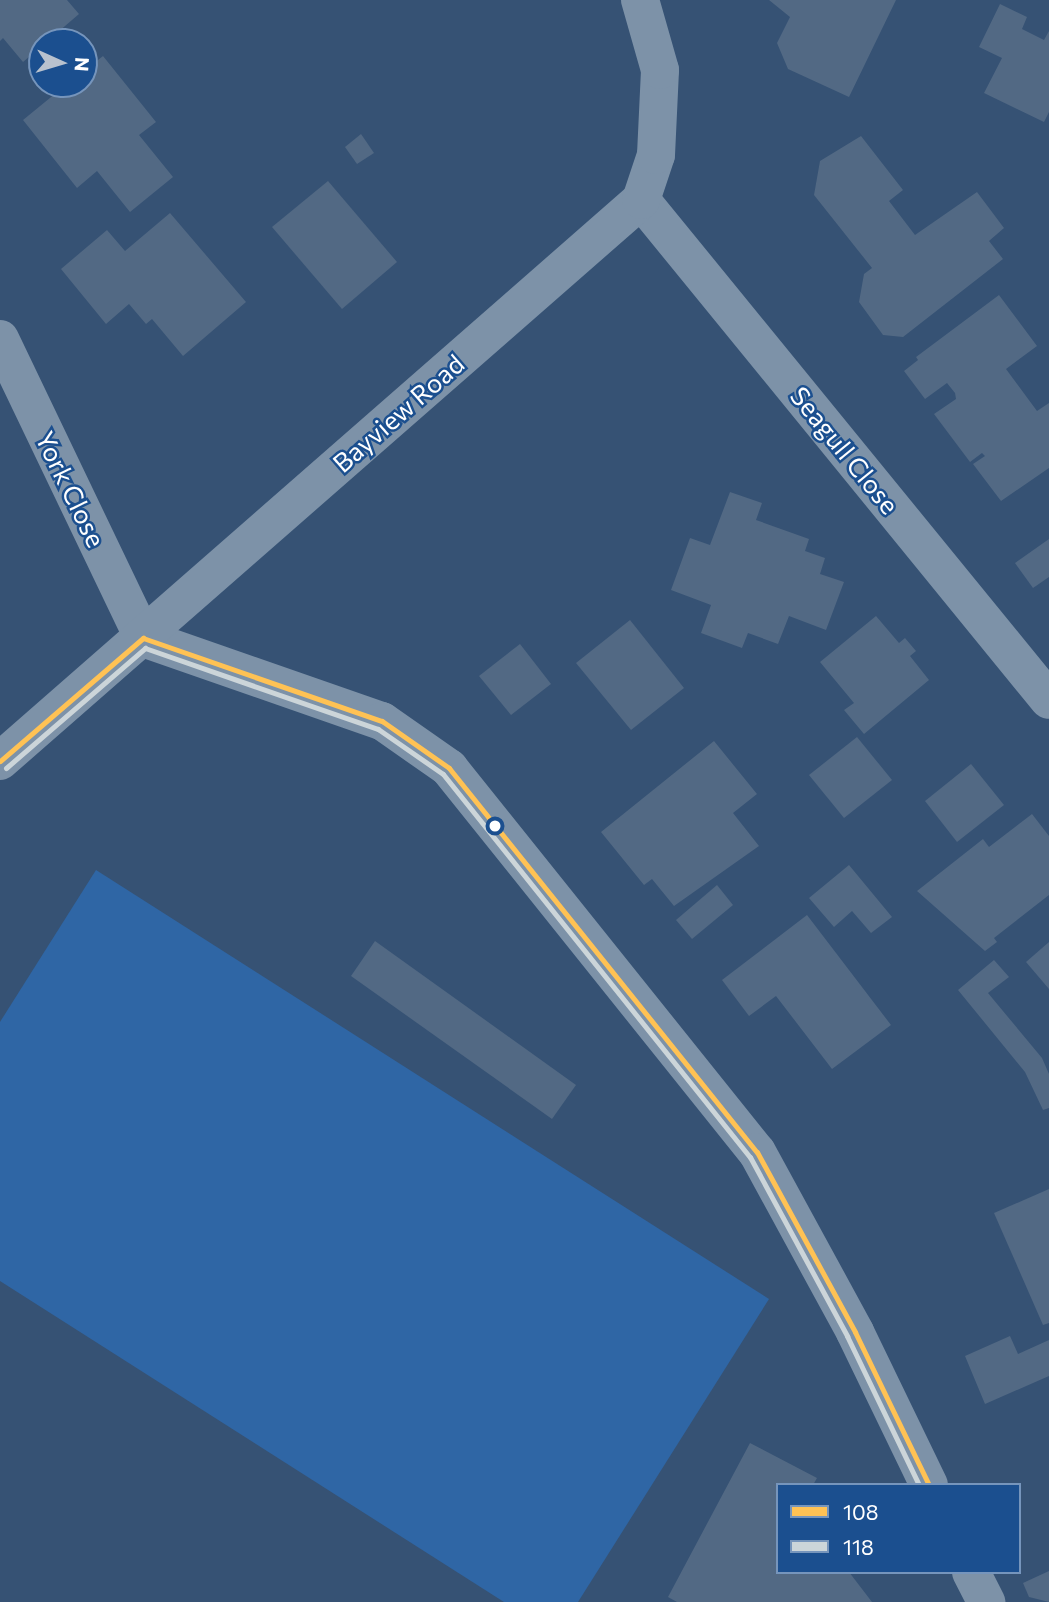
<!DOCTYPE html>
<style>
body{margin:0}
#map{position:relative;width:1049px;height:1602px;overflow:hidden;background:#365274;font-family:Commissioner,sans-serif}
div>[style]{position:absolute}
.green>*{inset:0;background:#2f66a5}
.building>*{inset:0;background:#526984}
.street>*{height:38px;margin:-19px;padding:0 19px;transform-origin:19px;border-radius:19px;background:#7d92a8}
.bus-1>*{height:5px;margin:-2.5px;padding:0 2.5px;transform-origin:2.5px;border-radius:2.5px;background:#ffc254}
.bus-2>*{height:5px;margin:-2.5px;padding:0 2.5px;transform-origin:2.5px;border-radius:2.5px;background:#ccd5d9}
.dots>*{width:19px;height:19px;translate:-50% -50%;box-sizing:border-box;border:4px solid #1b4f8f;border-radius:50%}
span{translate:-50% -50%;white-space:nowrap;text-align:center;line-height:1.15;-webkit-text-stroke:5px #1b4f8f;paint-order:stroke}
.street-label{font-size:26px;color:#fff}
.legend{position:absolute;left:776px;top:1483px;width:245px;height:91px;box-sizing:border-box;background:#1b4f8f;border:2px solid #7695bc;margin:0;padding:9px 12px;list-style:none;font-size:21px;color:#fff}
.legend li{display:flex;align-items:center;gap:14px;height:35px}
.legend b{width:35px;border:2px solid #7695bc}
.north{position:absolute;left:28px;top:28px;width:70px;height:70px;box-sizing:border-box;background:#1b4f8f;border:2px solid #7695bc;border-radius:50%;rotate:94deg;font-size:19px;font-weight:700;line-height:28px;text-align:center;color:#fff}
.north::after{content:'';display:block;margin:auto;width:24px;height:32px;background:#b9c2ce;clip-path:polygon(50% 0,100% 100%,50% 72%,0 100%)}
</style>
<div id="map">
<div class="green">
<div style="clip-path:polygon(96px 870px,769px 1299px,578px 1602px,504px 1602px,0 1281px,0 1022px)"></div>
</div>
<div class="building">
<div style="clip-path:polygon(0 0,67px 0,79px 14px,23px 62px,3px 38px,0 41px)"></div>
<div style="clip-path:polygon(769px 0,896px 0,849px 97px,788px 69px,777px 43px,790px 17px)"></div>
<div style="clip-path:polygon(1000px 4px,1027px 17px,1022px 29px,1044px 40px,1049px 31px,1049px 112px,1044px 122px,984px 93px,1002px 58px,979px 47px)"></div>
<div style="clip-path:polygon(103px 56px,156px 122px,139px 135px,173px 177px,130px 212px,97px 171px,77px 188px,23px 120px,67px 84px,84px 84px,84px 71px)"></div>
<div style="clip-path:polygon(361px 134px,374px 153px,357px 164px,345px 147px)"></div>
<div style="clip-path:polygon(861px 136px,903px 190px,889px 201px,915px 235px,977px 192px,1004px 228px,989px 241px,1003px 259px,903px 337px,883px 335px,859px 302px,864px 274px,872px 268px,814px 195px,820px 161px)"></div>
<div style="clip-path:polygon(328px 181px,397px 262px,342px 309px,272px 227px)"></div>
<div style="clip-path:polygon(170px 213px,246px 302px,183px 356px,152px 319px,146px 324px,129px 304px,106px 324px,61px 269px,107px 230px,125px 251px)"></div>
<div style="clip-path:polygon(999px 295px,1037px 346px,1006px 369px,1037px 411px,1049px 403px,1049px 468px,1001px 501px,973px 464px,985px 456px,982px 453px,970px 462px,934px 414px,956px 399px,955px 393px,947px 383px,925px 399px,904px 371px,918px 360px,916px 357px)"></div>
<div style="clip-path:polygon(730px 492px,762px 503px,756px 520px,809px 539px,805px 551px,825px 558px,820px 574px,844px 582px,826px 630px,789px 616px,778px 644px,748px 633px,742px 648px,701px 633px,711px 605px,671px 590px,690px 538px,710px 545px)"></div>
<div style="clip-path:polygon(1049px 539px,1049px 577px,1033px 588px,1015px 563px)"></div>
<div style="clip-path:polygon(876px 616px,899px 643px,905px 638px,916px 651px,910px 656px,929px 680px,864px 734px,844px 710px,854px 703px,820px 662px)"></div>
<div style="clip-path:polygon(630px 620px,684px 688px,631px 730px,576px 663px)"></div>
<div style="clip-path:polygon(520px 644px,551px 684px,511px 715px,479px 676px)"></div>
<div style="clip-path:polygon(857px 737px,892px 780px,844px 818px,809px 775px)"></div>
<div style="clip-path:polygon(714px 741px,757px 794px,733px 813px,759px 846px,674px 906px,652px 879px,644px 885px,601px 832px)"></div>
<div style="clip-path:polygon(971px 764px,1004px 805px,957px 842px,925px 801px)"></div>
<div style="clip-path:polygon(1032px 814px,1049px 836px,1049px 895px,994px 938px,997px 942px,985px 951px,917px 891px,983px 839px,989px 847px)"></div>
<div style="clip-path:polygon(849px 865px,892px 917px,871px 933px,852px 911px,834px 927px,809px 898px)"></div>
<div style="clip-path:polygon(717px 885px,733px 905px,692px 939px,676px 920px)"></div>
<div style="clip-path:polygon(807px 915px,891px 1025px,832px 1069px,776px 996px,749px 1016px,722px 980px)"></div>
<div style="clip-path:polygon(375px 941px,576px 1085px,552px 1119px,351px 976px)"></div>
<div style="clip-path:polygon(1049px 942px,1049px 989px,1026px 962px)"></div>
<div style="clip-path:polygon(994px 960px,1009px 977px,988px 993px,1042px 1058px,1049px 1074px,1049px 1108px,1043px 1110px,1025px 1072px,958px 990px)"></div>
<div style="clip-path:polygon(1049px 1189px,1049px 1323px,1043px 1325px,994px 1213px)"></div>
<div style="clip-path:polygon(1010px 1336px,1018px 1354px,1049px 1340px,1049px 1376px,985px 1404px,965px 1356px)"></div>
<div style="clip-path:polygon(750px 1443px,817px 1478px,813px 1485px,778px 1485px,778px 1572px,849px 1572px,872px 1602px,677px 1602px,668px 1597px)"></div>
<div style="clip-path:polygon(1049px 1571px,1049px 1602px,1029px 1597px,1023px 1583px)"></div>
</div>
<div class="street">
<div style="left:641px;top:200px;width:645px;rotate:50.79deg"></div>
<div style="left:0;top:339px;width:331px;rotate:64.4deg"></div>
<div style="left:143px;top:638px;width:253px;rotate:19.2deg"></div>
<div style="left:382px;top:721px;width:82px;rotate:35deg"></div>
<div style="left:449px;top:768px;width:492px;rotate:51.3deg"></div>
<div style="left:757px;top:1152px;width:205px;rotate:61.4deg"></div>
<div style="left:855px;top:1332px;width:170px;rotate:64.2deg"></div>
<div style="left:0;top:761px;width:852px;rotate:-41.19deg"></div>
<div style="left:641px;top:200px;width:47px;rotate:-71.6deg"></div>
<div style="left:656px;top:155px;width:85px;rotate:-87.3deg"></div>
<div style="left:660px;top:70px;width:73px;rotate:-105.9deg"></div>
<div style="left:971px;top:1572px;width:34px;rotate:63deg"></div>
</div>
<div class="bus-1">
<div style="left:0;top:761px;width:189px;rotate:-40.7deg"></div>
<div style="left:143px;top:638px;width:253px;rotate:19.2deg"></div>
<div style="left:382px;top:721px;width:82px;rotate:35deg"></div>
<div style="left:449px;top:768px;width:492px;rotate:51.3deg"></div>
<div style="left:757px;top:1152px;width:205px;rotate:61.4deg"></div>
<div style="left:855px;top:1332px;width:170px;rotate:64.2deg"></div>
</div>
<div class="bus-2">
<div style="left:6px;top:768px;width:184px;rotate:-40.8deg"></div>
<div style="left:145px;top:648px;width:247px;rotate:19.2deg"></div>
<div style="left:378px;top:729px;width:79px;rotate:34.7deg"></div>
<div style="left:443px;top:774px;width:491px;rotate:51.3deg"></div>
<div style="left:750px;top:1157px;width:204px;rotate:61.5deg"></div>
<div style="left:847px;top:1336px;width:165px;rotate:64.2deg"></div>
</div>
<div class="dots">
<div style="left:495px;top:826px;background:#fff"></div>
</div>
<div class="street-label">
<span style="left:398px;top:413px;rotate:-41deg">Bayview Road</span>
<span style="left:845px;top:450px;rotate:51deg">Seagull Close</span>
<span style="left:71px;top:489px;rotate:64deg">York Close</span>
</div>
<ul class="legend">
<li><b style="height:9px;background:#ffc254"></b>108</li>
<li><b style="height:9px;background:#ccd5d9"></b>118</li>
</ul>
<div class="north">N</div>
</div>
